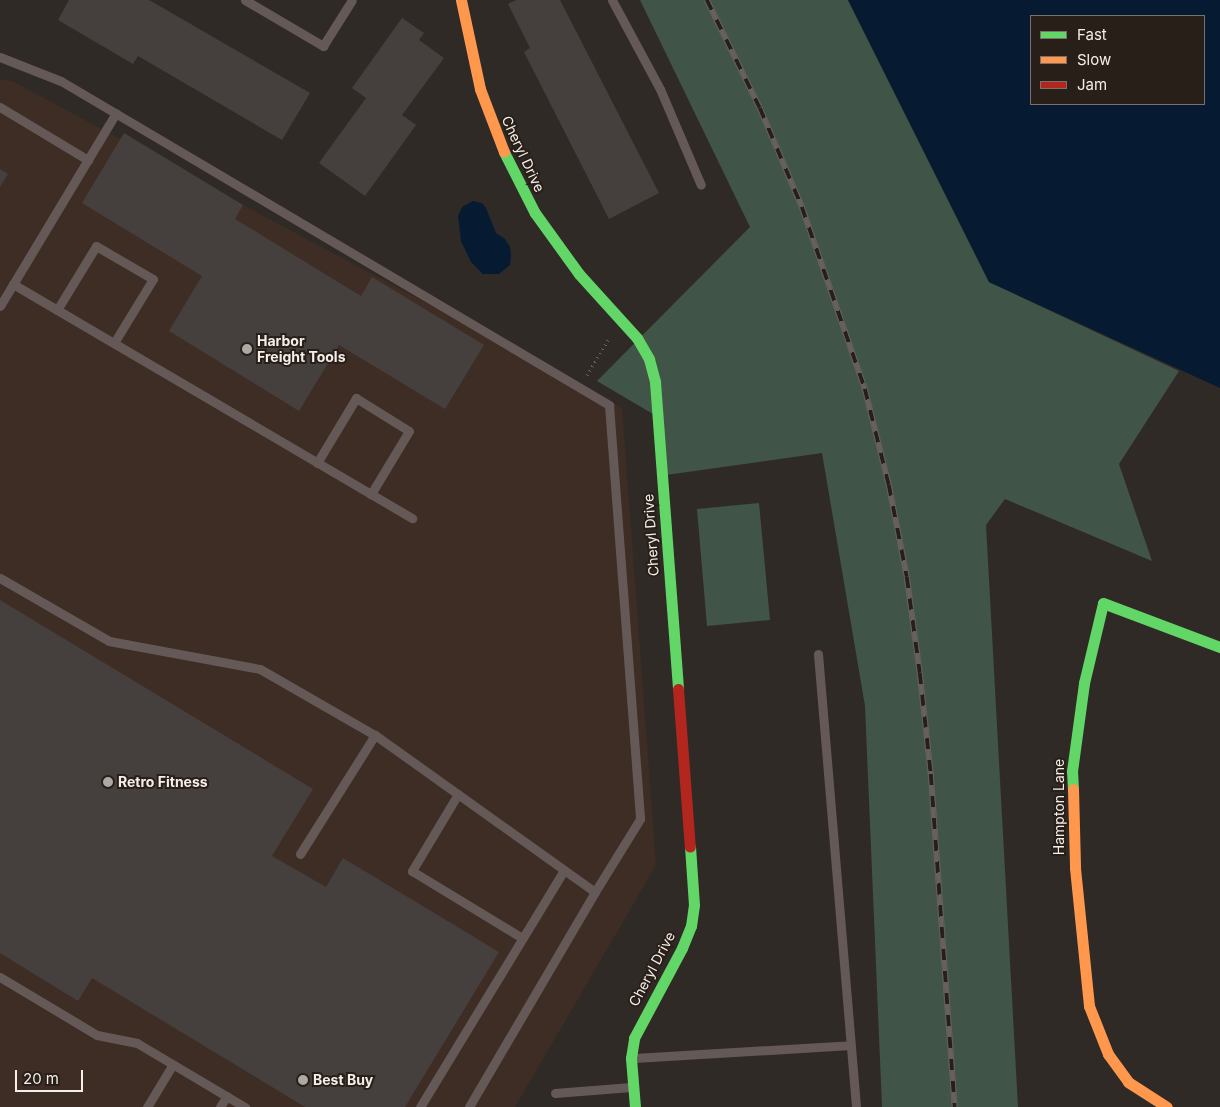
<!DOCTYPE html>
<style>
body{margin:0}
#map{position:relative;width:1220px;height:1107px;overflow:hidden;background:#302a26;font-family:Inter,sans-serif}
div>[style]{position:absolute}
.commercial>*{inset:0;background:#3e2d25}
.green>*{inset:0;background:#405447}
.water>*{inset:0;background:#061b31}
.building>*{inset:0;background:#45403d}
.path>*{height:3px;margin-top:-1.5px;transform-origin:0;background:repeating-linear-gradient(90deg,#6b6161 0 1px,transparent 0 5px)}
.lane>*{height:9px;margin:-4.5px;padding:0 4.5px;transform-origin:4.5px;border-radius:4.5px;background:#655958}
.fast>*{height:11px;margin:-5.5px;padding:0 5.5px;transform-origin:5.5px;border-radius:5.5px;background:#63d668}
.slow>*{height:11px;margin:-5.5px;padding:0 5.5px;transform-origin:5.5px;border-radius:5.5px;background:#ff974d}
.jam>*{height:11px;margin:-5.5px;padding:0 5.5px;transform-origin:5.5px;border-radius:5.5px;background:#b3261e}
.rail>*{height:5.5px;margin-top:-2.75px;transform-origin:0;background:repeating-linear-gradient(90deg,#291f19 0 11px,#67605d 0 22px);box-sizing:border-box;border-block:1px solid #67605d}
.dots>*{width:14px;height:14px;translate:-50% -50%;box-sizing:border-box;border:2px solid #291f19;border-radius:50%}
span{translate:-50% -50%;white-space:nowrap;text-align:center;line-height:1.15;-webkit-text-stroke:4px #291f19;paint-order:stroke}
.street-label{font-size:14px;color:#f4ede9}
.poi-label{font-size:14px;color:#f4ede9;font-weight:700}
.left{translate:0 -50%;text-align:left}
.legend{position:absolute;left:1030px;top:15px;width:175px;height:90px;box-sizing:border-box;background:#291f19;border:1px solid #7a716c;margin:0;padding:6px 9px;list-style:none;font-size:15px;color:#f4ede9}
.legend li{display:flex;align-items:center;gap:10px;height:25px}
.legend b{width:25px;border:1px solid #7a716c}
.scale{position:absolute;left:15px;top:1070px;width:68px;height:22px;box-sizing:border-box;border:2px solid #f4ede9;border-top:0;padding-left:6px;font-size:15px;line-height:18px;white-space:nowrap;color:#f4ede9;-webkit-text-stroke:4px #291f19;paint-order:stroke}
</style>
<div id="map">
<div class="commercial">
<div style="clip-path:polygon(0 79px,14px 82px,622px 408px,656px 865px,515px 1107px,0 1107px)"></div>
</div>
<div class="green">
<div style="clip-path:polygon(640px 0,848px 0,989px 282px,1179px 371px,1119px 464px,1152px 561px,1005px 499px,986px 525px,1018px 1107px,882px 1107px,865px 706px,822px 453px,659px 476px,653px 414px,597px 381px,750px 227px)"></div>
<div style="clip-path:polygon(759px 503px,770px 620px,707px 626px,697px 509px)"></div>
</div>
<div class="water">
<div style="clip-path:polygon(evenodd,848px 0,1220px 0,1220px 388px,989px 282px,848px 0,1204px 16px,1204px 104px,1031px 104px,1031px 16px,1204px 16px)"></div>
<div style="clip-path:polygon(473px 201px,482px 203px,486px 208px,496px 233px,505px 239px,510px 247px,511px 254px,510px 265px,499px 274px,483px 274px,471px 262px,461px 241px,458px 216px,462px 207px)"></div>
</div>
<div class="building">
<div style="clip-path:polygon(69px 0,149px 0,310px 93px,282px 140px,138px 56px,133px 64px,58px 20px)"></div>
<div style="clip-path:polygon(516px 0,560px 0,659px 193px,609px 219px,524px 52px,530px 48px,508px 4px)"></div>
<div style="clip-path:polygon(402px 18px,424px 33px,419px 40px,444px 58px,402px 115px,416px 125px,365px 196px,319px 163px,366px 98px,352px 88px)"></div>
<div style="clip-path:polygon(124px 133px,243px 205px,235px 219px,361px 296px,372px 277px,484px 345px,445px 409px,339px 345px,299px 411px,169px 331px,202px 276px,82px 203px)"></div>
<div style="clip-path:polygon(0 169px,8px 174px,0 187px)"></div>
<div style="clip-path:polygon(0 600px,313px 789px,272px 856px,326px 887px,343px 858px,499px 952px,405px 1107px,305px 1107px,92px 978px,78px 1001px,0 953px)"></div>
</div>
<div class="path">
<div style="left:587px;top:375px;width:41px;rotate:-59deg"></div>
</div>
<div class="lane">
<div style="left:245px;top:0;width:91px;rotate:30.5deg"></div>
<div style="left:323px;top:46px;width:54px;rotate:-57.8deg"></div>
<div style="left:612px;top:0;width:101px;rotate:61.7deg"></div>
<div style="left:660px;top:89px;width:104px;rotate:66.9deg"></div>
<div style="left:0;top:57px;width:66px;rotate:21.5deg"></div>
<div style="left:61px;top:81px;width:637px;rotate:30.59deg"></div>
<div style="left:609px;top:405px;width:415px;rotate:85.7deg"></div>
<div style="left:640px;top:819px;width:86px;rotate:121.7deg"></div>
<div style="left:0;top:107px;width:103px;rotate:31.1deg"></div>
<div style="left:13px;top:284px;width:463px;rotate:30.4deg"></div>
<div style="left:0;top:306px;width:225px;rotate:-59deg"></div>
<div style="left:57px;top:310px;width:75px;rotate:-58.6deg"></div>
<div style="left:96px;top:246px;width:66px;rotate:30.1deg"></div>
<div style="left:153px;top:279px;width:75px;rotate:121.4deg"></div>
<div style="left:317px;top:463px;width:76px;rotate:-59deg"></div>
<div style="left:356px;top:398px;width:62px;rotate:31.9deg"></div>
<div style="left:409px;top:431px;width:74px;rotate:121.1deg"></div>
<div style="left:0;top:578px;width:126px;rotate:30deg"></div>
<div style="left:109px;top:641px;width:154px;rotate:10.5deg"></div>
<div style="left:260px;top:669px;width:133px;rotate:29.9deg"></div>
<div style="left:375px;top:735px;width:270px;rotate:35.5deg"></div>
<div style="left:595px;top:892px;width:249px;rotate:120.4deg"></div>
<div style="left:818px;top:654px;width:455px;rotate:85.2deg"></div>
<div style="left:458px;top:794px;width:90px;rotate:120.9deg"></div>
<div style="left:412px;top:871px;width:129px;rotate:31.3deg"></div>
<div style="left:300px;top:854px;width:141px;rotate:-57.8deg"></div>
<div style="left:0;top:977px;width:113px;rotate:30.9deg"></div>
<div style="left:97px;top:1035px;width:41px;rotate:11.3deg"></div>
<div style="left:137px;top:1043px;width:126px;rotate:30.7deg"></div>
<div style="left:634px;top:1058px;width:217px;rotate:-3.4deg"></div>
<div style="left:555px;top:1093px;width:76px;rotate:-4.5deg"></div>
<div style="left:147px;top:1107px;width:50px;rotate:-58.8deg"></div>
<div style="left:220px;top:1107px;width:13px;rotate:-58deg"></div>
<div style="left:420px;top:1107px;width:277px;rotate:-58.7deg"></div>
</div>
<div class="fast">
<div style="left:504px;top:152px;width:68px;rotate:63.1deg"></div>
<div style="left:535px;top:213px;width:75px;rotate:54.2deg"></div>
<div style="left:579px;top:274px;width:86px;rotate:47.8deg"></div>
<div style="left:637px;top:338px;width:24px;rotate:60deg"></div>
<div style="left:649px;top:359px;width:24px;rotate:75deg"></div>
<div style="left:655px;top:382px;width:308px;rotate:85.7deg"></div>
<div style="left:1073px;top:789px;width:18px;rotate:-93deg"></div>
<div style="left:1072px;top:771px;width:89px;rotate:-82.2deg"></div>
<div style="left:1084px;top:683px;width:82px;rotate:-76.6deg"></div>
<div style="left:1103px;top:603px;width:125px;rotate:20.6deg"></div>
<div style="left:635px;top:1107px;width:49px;rotate:-94.7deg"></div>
<div style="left:631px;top:1058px;width:20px;rotate:-81deg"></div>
<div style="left:634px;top:1038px;width:102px;rotate:-61.9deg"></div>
<div style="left:682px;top:948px;width:24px;rotate:-68deg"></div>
<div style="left:691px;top:926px;width:21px;rotate:-82deg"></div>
<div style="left:694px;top:905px;width:58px;rotate:-93.9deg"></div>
</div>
<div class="slow">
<div style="left:461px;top:0;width:91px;rotate:77.9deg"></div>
<div style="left:480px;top:89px;width:67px;rotate:69.1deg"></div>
<div style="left:1073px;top:789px;width:79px;rotate:88.5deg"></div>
<div style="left:1075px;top:868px;width:139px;rotate:84.2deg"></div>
<div style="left:1089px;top:1006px;width:52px;rotate:68.4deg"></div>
<div style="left:1108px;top:1054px;width:34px;rotate:54deg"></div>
<div style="left:1128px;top:1082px;width:46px;rotate:32.7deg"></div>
</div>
<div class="jam">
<div style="left:678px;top:689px;width:158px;rotate:85.7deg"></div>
</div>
<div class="rail">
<div style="left:707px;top:0;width:120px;rotate:63.9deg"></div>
<div style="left:760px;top:108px;width:108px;rotate:67deg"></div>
<div style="left:802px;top:207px;width:193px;rotate:70.9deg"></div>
<div style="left:865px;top:389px;width:99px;rotate:76deg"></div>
<div style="left:889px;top:485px;width:94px;rotate:78.9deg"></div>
<div style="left:907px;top:577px;width:97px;rotate:82.3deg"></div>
<div style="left:920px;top:673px;width:102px;rotate:83.8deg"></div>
<div style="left:931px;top:774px;width:334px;rotate:85.9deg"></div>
</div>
<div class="dots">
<div style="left:247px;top:349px;background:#afa9a5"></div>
<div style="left:108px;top:782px;background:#afa9a5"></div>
<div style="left:303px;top:1080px;background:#afa9a5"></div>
</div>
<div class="street-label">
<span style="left:523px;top:154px;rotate:65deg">Cheryl Drive</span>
<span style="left:651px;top:535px;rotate:-94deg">Cheryl Drive</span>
<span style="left:1059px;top:807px;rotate:-90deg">Hampton Lane</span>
<span style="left:652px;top:969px;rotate:-62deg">Cheryl Drive</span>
</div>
<div class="poi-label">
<span class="left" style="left:257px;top:349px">Harbor<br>Freight Tools</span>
<span class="left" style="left:118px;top:782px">Retro Fitness</span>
<span class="left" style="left:313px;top:1080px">Best Buy</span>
</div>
<ul class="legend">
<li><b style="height:6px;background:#63d668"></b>Fast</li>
<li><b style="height:6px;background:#ff974d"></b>Slow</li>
<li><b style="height:6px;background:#b3261e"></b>Jam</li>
</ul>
<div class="scale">20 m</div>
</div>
